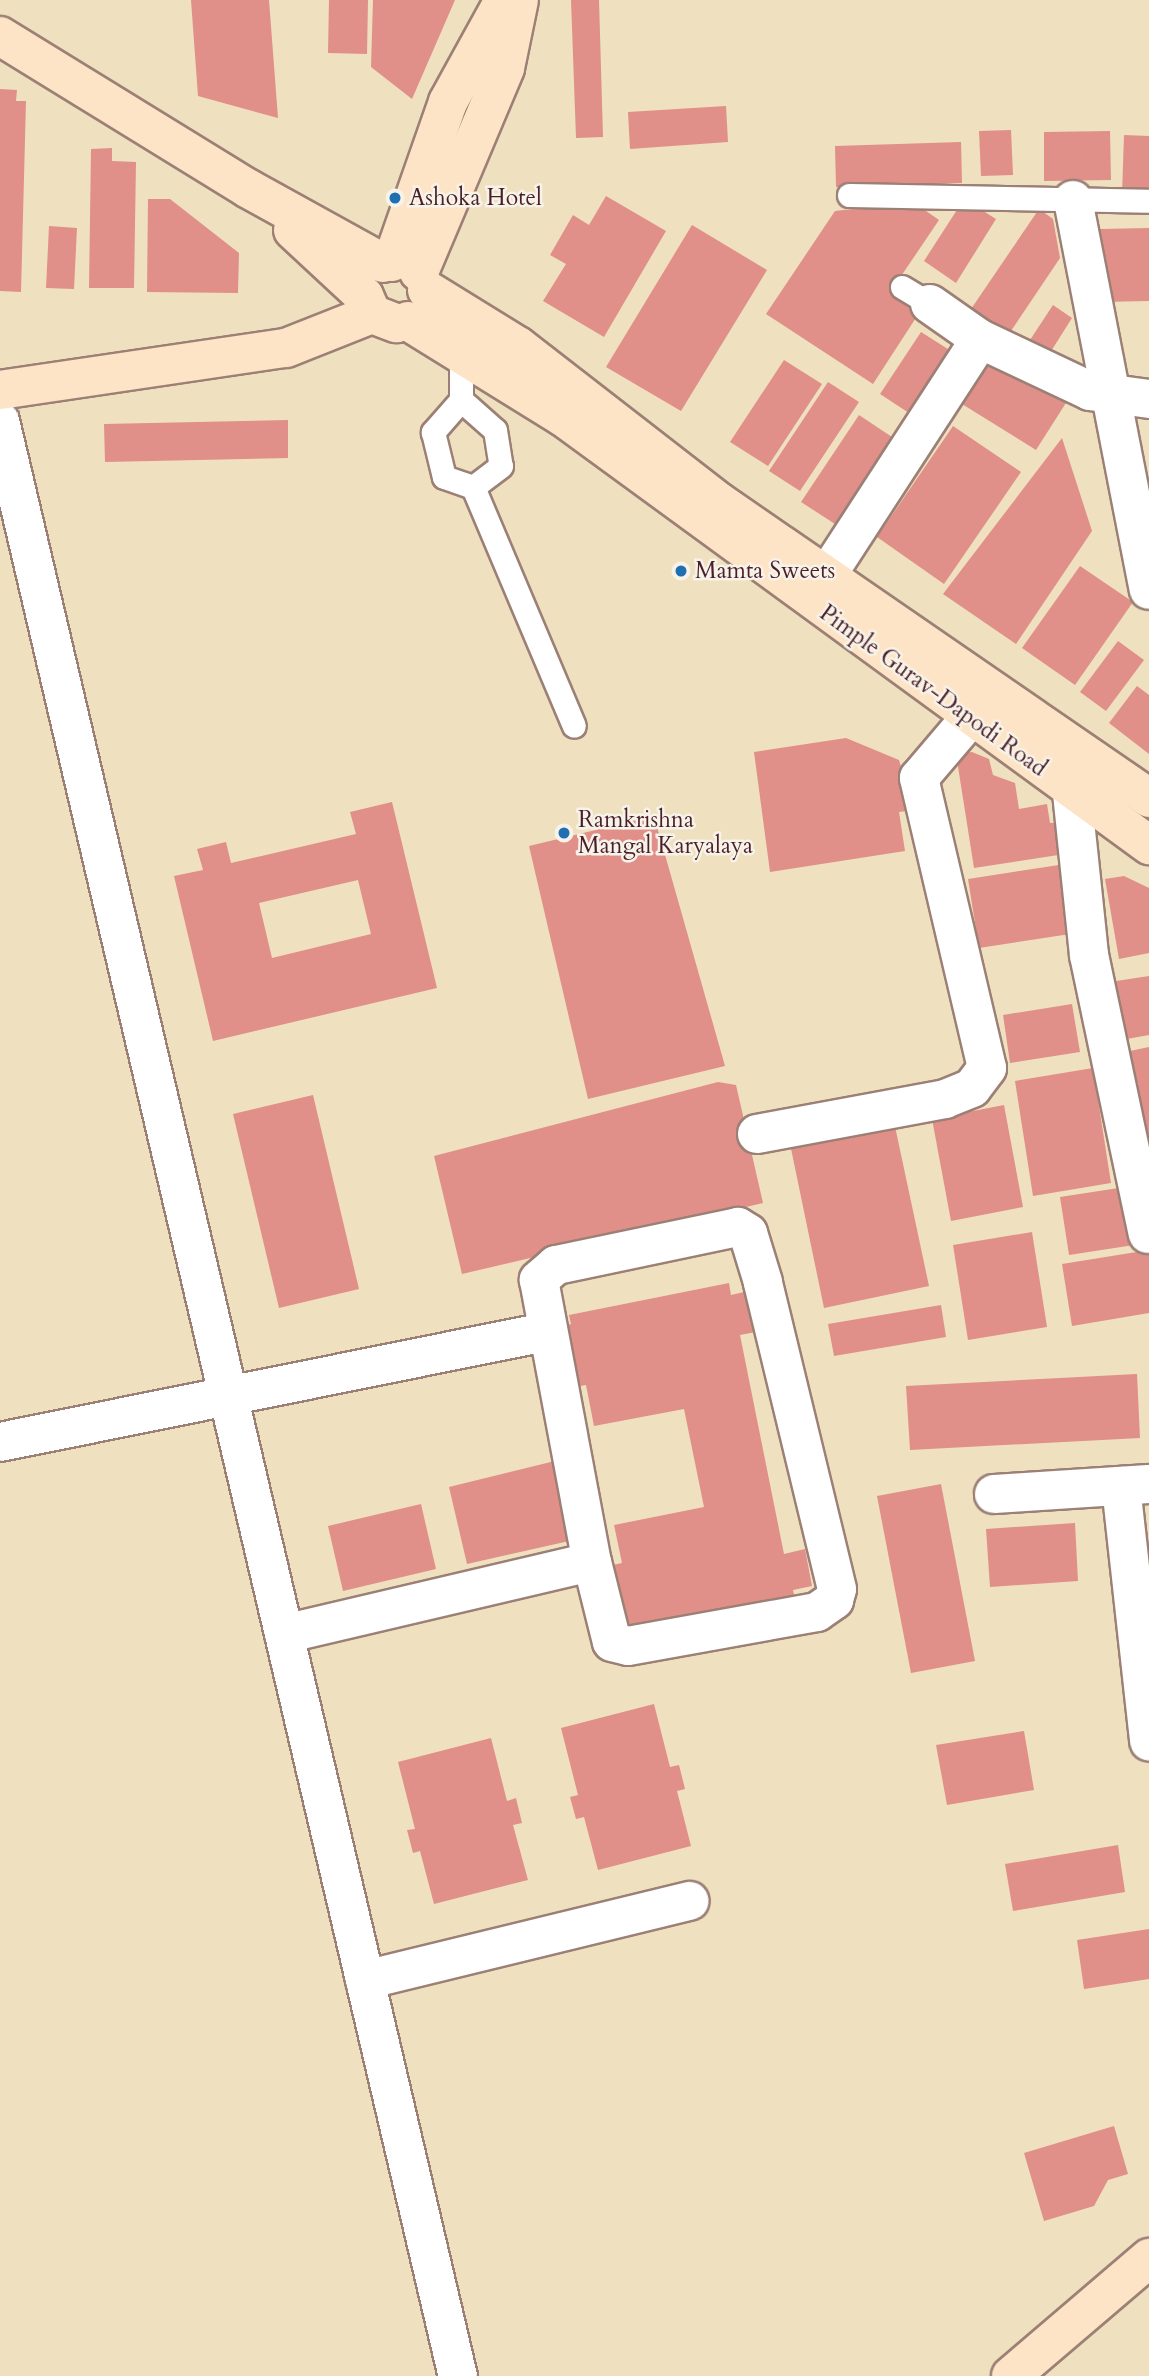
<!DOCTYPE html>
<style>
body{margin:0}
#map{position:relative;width:1149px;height:2376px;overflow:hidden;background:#efe0c0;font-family:Cardo,serif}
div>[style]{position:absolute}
.building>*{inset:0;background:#e08f89}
.roads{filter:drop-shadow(2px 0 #9c8076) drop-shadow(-2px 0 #9c8076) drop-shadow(0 2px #9c8076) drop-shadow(0 -2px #9c8076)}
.lane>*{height:23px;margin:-11.5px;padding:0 11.5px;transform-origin:11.5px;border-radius:11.5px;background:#fff}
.street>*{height:38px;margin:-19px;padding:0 19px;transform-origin:19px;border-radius:19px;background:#fff}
.secondary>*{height:38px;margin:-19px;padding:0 19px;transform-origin:19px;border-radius:19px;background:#fee4c6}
.dots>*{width:19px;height:19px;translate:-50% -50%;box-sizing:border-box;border:4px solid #f7f3e8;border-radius:50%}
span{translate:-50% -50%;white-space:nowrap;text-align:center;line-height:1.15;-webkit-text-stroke:5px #f7f3e8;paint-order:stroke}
.poi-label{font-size:23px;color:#4a1f2b}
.left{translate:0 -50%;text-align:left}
.street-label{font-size:23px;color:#4a1f2b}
</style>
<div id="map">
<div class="building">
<div style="clip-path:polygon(191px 0,269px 0,278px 118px,198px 96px)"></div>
<div style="clip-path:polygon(329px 0,368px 0,367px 54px,328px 53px)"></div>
<div style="clip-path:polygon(373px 0,455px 0,412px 99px,371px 67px)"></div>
<div style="clip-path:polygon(571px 0,599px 0,603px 137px,576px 138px)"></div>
<div style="clip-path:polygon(0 89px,17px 90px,16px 101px,26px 101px,21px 292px,0 291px)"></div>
<div style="clip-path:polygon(726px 106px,728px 142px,630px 149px,628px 112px)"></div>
<div style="clip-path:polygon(1011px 130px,1013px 175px,981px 176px,979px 131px)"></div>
<div style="clip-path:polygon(1110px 131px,1111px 180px,1044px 181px,1044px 132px)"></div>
<div style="clip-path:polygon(1124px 135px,1149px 136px,1149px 195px,1122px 195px)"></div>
<div style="clip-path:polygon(961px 142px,962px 183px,836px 187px,835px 146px)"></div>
<div style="clip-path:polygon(112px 148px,112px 161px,136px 162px,134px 288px,89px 288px,91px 149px)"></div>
<div style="clip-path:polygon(606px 196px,666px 231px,604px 337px,543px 301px,566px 264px,550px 255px,573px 215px,589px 225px)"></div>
<div style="clip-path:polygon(148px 199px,170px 199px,239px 253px,238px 293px,147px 292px)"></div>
<div style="clip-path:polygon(964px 199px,996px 219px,956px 283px,924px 261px)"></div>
<div style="clip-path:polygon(913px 202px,939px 220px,891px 291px,921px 310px,873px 384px,766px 314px,835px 211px)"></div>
<div style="clip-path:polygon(1039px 209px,1053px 219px,1060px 258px,1007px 337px,969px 312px)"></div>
<div style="clip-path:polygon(692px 225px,767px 270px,681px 411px,606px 367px)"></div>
<div style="clip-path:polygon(49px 226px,77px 228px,74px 289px,46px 288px)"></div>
<div style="clip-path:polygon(1149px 228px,1149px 301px,1100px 302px,1100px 229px)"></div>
<div style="clip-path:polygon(1053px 305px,1072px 318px,1048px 356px,1028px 343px)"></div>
<div style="clip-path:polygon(921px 332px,951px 351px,909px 413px,880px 394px)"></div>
<div style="clip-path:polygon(997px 348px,1071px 395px,1036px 450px,962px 404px)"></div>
<div style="clip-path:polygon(784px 360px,822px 384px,768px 466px,730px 442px)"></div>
<div style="clip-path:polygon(828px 382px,859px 402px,800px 491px,769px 471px)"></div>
<div style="clip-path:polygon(859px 415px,892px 437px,835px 524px,801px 502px)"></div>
<div style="clip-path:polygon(288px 420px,288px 458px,105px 462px,104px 424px)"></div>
<div style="clip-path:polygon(953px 426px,1021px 472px,944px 584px,877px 537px)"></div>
<div style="clip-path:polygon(1062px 438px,1092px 531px,1016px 644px,943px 594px)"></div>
<div style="clip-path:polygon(1080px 566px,1133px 602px,1075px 685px,1022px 648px)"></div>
<div style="clip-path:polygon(1118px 641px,1144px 660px,1106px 711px,1080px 692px)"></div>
<div style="clip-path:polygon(1137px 686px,1149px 695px,1149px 754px,1109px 723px)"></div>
<div style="clip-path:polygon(846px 738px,899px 760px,914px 810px,899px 812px,905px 851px,770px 872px,754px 752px)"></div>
<div style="clip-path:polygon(972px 752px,989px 759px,993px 775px,1015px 783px,1019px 809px,1047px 804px,1050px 823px,1060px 822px,1065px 854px,974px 868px,956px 754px)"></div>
<div style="clip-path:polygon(evenodd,392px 802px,437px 988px,213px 1041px,174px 876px,203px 870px,197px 849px,226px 842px,231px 863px,356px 834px,350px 812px,392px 802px,358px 880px,371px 934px,272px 958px,259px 903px,358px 880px)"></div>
<div style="clip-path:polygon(654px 816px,725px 1066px,588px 1099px,529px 846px)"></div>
<div style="clip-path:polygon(1059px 865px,1070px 934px,979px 948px,968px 879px)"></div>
<div style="clip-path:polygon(1124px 876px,1149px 888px,1149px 953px,1119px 959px,1105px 879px)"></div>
<div style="clip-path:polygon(1149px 976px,1149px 1035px,1127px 1039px,1116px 981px)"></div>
<div style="clip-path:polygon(1072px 1004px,1080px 1052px,1010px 1063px,1003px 1015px)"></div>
<div style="clip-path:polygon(1149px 1047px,1149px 1135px,1148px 1135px,1130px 1051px)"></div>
<div style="clip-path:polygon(1093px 1068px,1111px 1183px,1033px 1196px,1015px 1081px)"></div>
<div style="clip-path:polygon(718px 1082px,736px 1085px,763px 1203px,462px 1274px,434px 1156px)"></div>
<div style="clip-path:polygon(313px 1095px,359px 1289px,279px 1308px,233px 1114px)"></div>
<div style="clip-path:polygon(1004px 1105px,1023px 1207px,951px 1221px,932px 1119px)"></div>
<div style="clip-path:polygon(893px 1117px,929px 1286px,824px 1308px,789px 1139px)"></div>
<div style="clip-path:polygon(1125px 1187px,1134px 1245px,1069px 1255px,1060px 1197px)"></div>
<div style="clip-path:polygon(1032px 1232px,1047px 1327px,968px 1340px,953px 1245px)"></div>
<div style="clip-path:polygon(1149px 1250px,1149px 1313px,1072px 1326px,1062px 1264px)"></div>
<div style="clip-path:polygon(729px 1283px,731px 1295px,753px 1290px,761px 1331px,740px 1335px,784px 1554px,805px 1549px,812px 1586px,793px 1590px,797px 1609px,640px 1640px,637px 1624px,617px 1629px,604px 1567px,622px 1563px,614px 1525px,704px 1507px,684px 1409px,594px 1426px,586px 1385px,568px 1388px,556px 1327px,571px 1324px,569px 1315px)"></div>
<div style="clip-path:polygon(941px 1305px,946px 1337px,834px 1356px,828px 1324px)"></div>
<div style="clip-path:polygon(1137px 1374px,1140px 1438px,910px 1450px,906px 1386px)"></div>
<div style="clip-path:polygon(559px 1460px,578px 1539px,467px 1564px,449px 1487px)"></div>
<div style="clip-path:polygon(941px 1484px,975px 1661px,911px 1673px,877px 1496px)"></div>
<div style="clip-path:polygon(421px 1504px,436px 1569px,343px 1591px,328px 1526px)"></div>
<div style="clip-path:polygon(1075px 1523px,1078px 1581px,990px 1587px,986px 1529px)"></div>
<div style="clip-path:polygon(654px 1704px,670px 1767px,679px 1765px,685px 1789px,677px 1791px,691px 1846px,598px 1870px,584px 1817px,576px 1819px,570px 1797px,578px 1795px,561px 1728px)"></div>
<div style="clip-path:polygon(1024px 1731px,1034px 1790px,947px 1805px,936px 1745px)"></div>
<div style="clip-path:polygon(491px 1738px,507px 1801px,516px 1798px,522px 1823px,513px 1825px,528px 1880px,434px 1904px,420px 1851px,413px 1853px,407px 1830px,415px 1829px,398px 1762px)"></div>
<div style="clip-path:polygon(1118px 1845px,1125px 1892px,1013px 1911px,1005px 1864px)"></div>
<div style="clip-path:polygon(1149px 1929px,1149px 1979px,1084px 1989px,1077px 1940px)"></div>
<div style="clip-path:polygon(1114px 2126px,1128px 2174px,1108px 2180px,1094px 2206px,1044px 2221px,1024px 2153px)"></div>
</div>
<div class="roads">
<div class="lane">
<div style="left:849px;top:195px;width:300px;rotate:1.1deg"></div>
<div style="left:902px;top:287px;width:33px;rotate:31deg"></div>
<div style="left:461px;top:355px;width:45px;rotate:90deg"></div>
<div style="left:461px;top:400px;width:43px;rotate:131.2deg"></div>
<div style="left:433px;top:432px;width:46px;rotate:76.3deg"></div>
<div style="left:444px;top:477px;width:31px;rotate:19deg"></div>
<div style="left:473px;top:487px;width:259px;rotate:67.1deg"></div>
<div style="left:461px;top:400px;width:45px;rotate:41.4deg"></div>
<div style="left:495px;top:430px;width:36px;rotate:81deg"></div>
<div style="left:501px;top:466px;width:35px;rotate:143deg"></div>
</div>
<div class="street">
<div style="left:1073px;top:200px;width:397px;rotate:79deg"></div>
<div style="left:930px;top:304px;width:61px;rotate:35deg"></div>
<div style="left:980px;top:339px;width:122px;rotate:25.3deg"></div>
<div style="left:1090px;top:391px;width:60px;rotate:7.7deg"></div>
<div style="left:0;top:421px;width:2008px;rotate:76.82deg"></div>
<div style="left:827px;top:575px;width:281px;rotate:-57deg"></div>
<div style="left:1072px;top:793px;width:163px;rotate:84deg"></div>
<div style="left:1089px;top:955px;width:285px;rotate:78.1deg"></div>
<div style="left:757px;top:1134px;width:191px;rotate:-10.5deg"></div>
<div style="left:945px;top:1099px;width:29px;rotate:-22deg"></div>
<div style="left:972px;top:1088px;width:25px;rotate:-53deg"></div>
<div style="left:987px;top:1068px;width:298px;rotate:-103.2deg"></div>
<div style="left:919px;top:778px;width:79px;rotate:-49.6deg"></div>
<div style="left:0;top:1442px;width:546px;rotate:-11.41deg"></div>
<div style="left:1121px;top:1486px;width:257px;rotate:83.7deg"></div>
<div style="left:994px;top:1494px;width:155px;rotate:-3.7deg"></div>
<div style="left:284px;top:1634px;width:316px;rotate:-13.2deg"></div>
<div style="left:592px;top:1562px;width:82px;rotate:76deg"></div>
<div style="left:612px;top:1642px;width:16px;rotate:14deg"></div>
<div style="left:628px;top:1646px;width:192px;rotate:-10.2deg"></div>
<div style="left:817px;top:1612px;width:21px;rotate:-35deg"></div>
<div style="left:834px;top:1600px;width:11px;rotate:-75deg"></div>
<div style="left:837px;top:1589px;width:316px;rotate:-103.6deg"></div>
<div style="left:763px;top:1282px;width:51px;rotate:-107deg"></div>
<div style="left:748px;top:1233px;width:12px;rotate:-149deg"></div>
<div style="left:738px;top:1227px;width:186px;rotate:168.2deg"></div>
<div style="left:556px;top:1265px;width:23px;rotate:139deg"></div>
<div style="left:539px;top:1280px;width:287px;rotate:79.4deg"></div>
<div style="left:365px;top:1980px;width:334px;rotate:-13.7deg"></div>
</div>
<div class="secondary">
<div style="left:0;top:36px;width:290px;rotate:31.6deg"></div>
<div style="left:247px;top:188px;width:155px;rotate:28.9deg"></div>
<div style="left:293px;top:230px;width:97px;rotate:42.9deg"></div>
<div style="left:364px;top:296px;width:20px;rotate:66deg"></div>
<div style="left:372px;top:314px;width:26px;rotate:21deg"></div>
<div style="left:392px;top:262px;width:170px;rotate:-70.7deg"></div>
<div style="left:448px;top:102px;width:116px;rotate:-61.2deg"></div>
<div style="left:419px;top:272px;width:221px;rotate:-67.1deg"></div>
<div style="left:505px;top:68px;width:69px;rotate:-78.4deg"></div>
<div style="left:427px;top:290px;width:107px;rotate:31.6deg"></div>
<div style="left:518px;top:346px;width:254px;rotate:37.8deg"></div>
<div style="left:719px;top:502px;width:522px;rotate:34.54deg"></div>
<div style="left:408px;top:321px;width:182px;rotate:31.8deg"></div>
<div style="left:563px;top:417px;width:726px;rotate:36.14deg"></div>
<div style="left:0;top:390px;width:289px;rotate:-8.4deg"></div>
<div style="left:286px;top:348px;width:92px;rotate:-21.6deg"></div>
<div style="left:1011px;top:2376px;width:182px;rotate:-40.5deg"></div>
</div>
</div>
<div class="dots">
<div style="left:395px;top:198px;background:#1f6fb2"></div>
<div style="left:681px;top:571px;background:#1f6fb2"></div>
<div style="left:564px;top:833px;background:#1f6fb2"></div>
</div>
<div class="poi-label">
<span class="left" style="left:409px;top:198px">Ashoka Hotel</span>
<span class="left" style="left:695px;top:571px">Mamta Sweets</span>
<span class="left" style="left:578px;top:833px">Ramkrishna<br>Mangal Karyalaya</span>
</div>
<div class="street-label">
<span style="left:933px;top:691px;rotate:36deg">Pimple Gurav-Dapodi Road</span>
</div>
</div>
